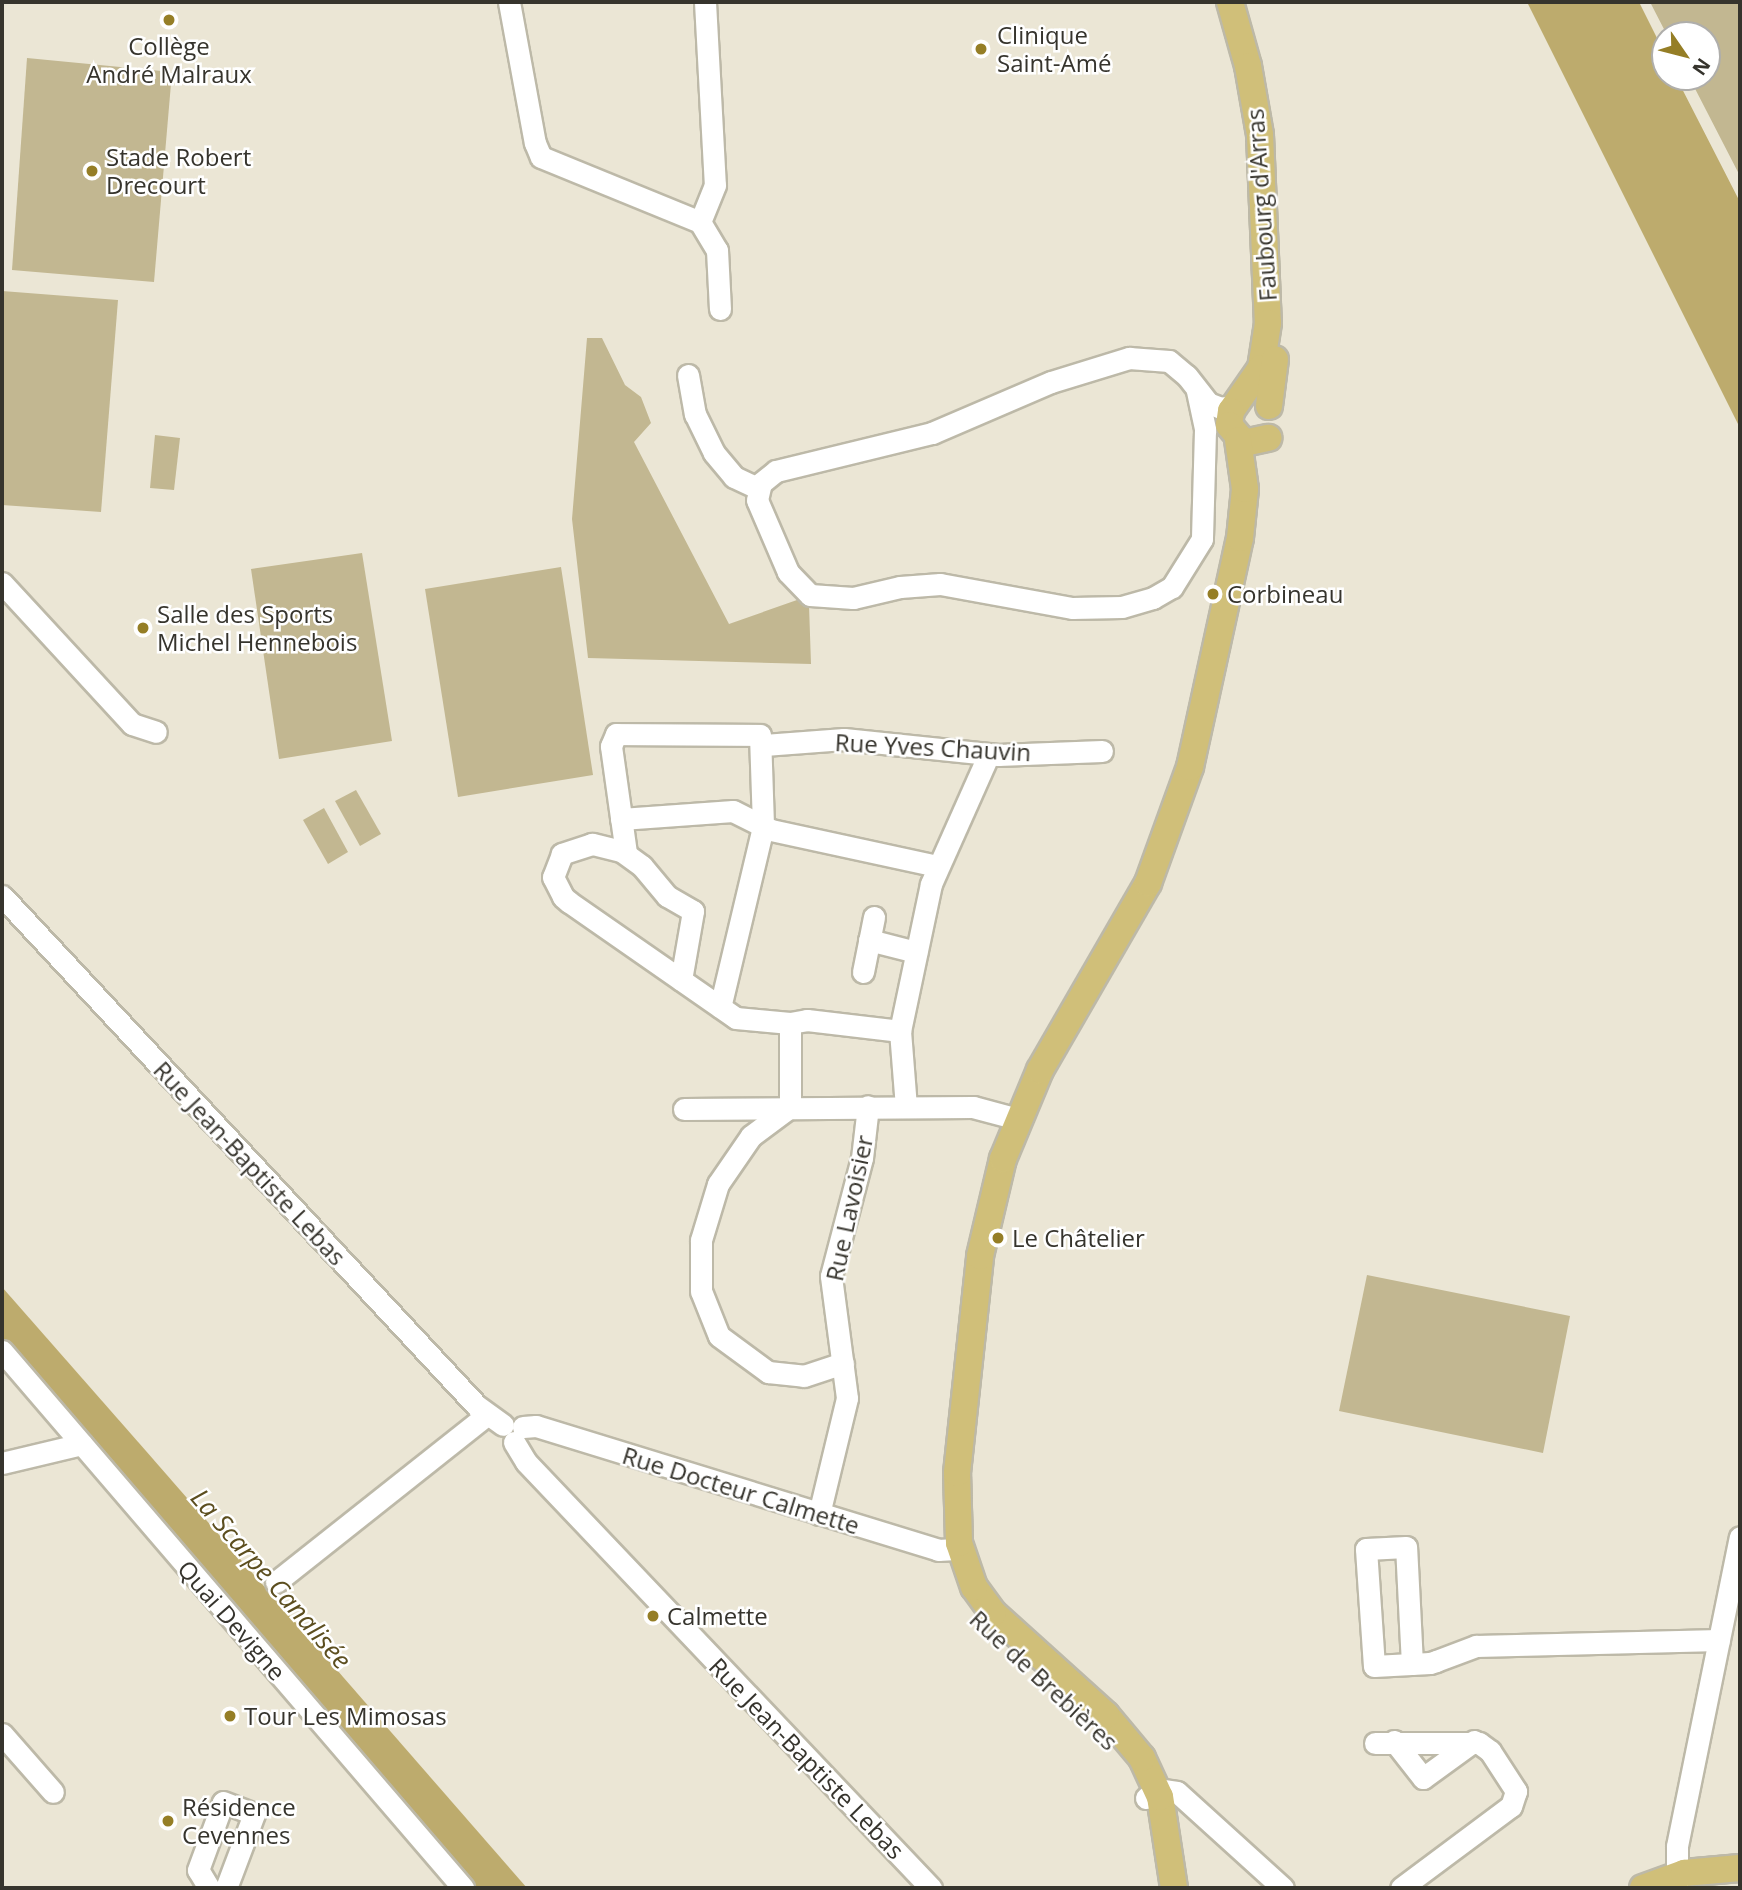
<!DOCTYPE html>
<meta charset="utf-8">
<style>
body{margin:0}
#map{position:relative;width:1742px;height:1890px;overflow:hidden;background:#ebe6d5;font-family:"Open Sans",sans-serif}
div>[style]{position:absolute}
.green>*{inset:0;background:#c2b791}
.water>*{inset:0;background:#bdab6d}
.roads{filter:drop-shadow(2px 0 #bdb9a8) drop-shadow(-2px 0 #bdb9a8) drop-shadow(0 2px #bdb9a8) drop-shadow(0 -2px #bdb9a8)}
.minor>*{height:21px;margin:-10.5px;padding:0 10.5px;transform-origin:10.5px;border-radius:10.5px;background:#fff}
.major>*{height:26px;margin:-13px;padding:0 13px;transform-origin:13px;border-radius:13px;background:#d0bf79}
.dots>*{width:19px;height:19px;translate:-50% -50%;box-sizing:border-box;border:4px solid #fff;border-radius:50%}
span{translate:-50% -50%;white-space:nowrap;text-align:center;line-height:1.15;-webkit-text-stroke:5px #fff;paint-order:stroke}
.poi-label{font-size:24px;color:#36342d}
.left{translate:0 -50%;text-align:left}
.street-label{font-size:24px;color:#36342d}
.water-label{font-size:26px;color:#5c4e1f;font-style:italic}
.frame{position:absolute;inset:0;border:4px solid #36342d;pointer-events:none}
.north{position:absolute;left:1651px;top:21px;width:70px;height:70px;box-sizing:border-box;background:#fff;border:2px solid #afaeab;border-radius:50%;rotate:125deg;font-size:19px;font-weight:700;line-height:28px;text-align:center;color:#36342d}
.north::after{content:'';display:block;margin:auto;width:24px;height:32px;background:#957e26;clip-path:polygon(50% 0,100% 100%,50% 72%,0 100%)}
</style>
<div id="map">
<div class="green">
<div style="clip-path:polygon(1650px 2px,1740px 2px,1740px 176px,1689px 77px,1707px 77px,1707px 35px,1667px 35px)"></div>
<div style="clip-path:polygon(27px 58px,172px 72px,154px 282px,12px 270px)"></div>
<div style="clip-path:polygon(2px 291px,118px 300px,101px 512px,2px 505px)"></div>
<div style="clip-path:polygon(587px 338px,602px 338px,625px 385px,641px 397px,651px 423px,634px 442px,729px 624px,797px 600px,809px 605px,811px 664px,588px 658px,572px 519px)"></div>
<div style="clip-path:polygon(155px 435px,180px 438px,174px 490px,150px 488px)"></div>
<div style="clip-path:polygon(362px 553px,392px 741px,279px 759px,251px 569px)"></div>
<div style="clip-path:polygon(561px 567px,593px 775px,458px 797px,425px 589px)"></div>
<div style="clip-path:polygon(356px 790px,381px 834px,360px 846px,335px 801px)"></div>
<div style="clip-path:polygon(324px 808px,348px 852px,328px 864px,303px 820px)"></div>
<div style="clip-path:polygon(1367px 1275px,1570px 1316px,1543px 1453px,1339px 1411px)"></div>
</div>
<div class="water">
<div style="clip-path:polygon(1527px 2px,1639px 2px,1665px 54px,1665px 77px,1676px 77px,1740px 202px,1740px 428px)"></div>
<div style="clip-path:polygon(2px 1287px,146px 1451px,527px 1888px,478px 1888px,2px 1339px)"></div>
</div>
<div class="roads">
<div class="minor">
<div style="left:509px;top:2px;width:143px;rotate:79.6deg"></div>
<div style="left:535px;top:143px;width:15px;rotate:67deg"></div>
<div style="left:541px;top:157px;width:172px;rotate:22.2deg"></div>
<div style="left:705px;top:2px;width:183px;rotate:86.9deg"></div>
<div style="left:715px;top:185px;width:40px;rotate:112deg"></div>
<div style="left:700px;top:222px;width:33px;rotate:59deg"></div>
<div style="left:717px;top:250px;width:59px;rotate:87.1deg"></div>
<div style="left:688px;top:375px;width:40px;rotate:80deg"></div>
<div style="left:695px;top:414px;width:43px;rotate:64deg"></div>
<div style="left:714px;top:453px;width:31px;rotate:50deg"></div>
<div style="left:734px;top:477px;width:26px;rotate:25deg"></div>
<div style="left:1197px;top:391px;width:40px;rotate:78deg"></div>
<div style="left:1205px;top:430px;width:109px;rotate:91.6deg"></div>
<div style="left:1202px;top:539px;width:57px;rotate:122deg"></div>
<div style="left:1172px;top:587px;width:22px;rotate:150deg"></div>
<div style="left:1153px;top:598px;width:32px;rotate:164deg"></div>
<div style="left:1122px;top:607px;width:50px;rotate:178.9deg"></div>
<div style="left:1072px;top:608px;width:134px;rotate:-169.7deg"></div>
<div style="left:940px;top:584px;width:40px;rotate:175.7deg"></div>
<div style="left:900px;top:587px;width:48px;rotate:166.8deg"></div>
<div style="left:853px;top:598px;width:43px;rotate:-176deg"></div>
<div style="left:810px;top:595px;width:32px;rotate:-134deg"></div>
<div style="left:788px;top:572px;width:78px;rotate:-113.3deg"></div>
<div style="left:757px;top:500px;width:17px;rotate:-77deg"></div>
<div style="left:761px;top:483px;width:19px;rotate:-39deg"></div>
<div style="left:776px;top:471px;width:161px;rotate:-13.7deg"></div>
<div style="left:932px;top:433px;width:129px;rotate:-23.2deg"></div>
<div style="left:1051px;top:382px;width:82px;rotate:-17.1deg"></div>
<div style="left:1129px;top:358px;width:40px;rotate:4.3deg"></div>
<div style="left:1169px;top:361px;width:23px;rotate:40deg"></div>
<div style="left:1187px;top:376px;width:34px;rotate:52deg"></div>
<div style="left:1208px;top:403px;width:14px;rotate:21deg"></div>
<div style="left:1221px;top:408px;width:14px;rotate:-12deg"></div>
<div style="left:2px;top:583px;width:192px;rotate:47.3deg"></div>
<div style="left:132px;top:724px;width:25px;rotate:18deg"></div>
<div style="left:764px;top:745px;width:80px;rotate:-4.3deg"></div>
<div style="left:844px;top:739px;width:155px;rotate:5.9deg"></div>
<div style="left:998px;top:755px;width:104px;rotate:-2.2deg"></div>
<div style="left:621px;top:819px;width:112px;rotate:-4.1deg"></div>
<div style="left:733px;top:811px;width:42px;rotate:26.6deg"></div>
<div style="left:771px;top:830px;width:170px;rotate:12.2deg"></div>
<div style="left:626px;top:853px;width:108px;rotate:-98deg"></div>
<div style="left:611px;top:746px;width:13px;rotate:-67deg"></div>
<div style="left:616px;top:734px;width:144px;rotate:0.4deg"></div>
<div style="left:760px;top:735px;width:92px;rotate:88.1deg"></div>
<div style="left:763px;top:827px;width:185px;rotate:103.4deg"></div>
<div style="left:2px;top:896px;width:697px;rotate:47.04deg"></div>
<div style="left:477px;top:1406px;width:32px;rotate:36deg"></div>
<div style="left:869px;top:940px;width:49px;rotate:14.3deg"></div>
<div style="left:863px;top:972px;width:56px;rotate:-78.7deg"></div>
<div style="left:681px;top:980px;width:70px;rotate:-80.1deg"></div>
<div style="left:693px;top:911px;width:30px;rotate:-150deg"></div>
<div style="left:667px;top:896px;width:39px;rotate:-130deg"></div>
<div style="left:642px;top:866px;width:26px;rotate:-144deg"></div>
<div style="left:621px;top:851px;width:30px;rotate:-166deg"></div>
<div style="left:592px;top:844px;width:32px;rotate:162deg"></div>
<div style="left:562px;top:854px;width:25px;rotate:111deg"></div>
<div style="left:553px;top:877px;width:22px;rotate:63deg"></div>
<div style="left:563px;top:897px;width:8px;rotate:40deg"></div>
<div style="left:569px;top:902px;width:203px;rotate:34.8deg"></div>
<div style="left:736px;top:1018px;width:54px;rotate:5.3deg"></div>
<div style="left:790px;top:1023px;width:17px;rotate:-10deg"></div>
<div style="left:807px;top:1020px;width:94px;rotate:6.7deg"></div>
<div style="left:790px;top:1023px;width:84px;rotate:90deg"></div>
<div style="left:790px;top:1107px;width:49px;rotate:143.4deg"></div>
<div style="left:751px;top:1136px;width:58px;rotate:124.5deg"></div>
<div style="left:718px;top:1184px;width:59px;rotate:106.9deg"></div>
<div style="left:701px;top:1240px;width:51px;rotate:90deg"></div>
<div style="left:701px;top:1291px;width:48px;rotate:68.2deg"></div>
<div style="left:719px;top:1336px;width:61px;rotate:36.3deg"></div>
<div style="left:768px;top:1372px;width:36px;rotate:6deg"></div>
<div style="left:804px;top:1376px;width:41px;rotate:-18.4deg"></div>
<div style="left:906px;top:1107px;width:76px;rotate:-94.5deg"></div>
<div style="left:900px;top:1031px;width:150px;rotate:-78.1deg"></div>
<div style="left:931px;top:884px;width:142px;rotate:-66deg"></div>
<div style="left:684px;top:1109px;width:289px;rotate:-0.4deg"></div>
<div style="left:973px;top:1107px;width:47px;rotate:14.9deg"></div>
<div style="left:2px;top:1351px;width:708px;rotate:49.35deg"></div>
<div style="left:523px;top:1427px;width:13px;rotate:-4deg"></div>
<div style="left:536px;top:1426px;width:421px;rotate:17.1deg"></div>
<div style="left:938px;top:1550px;width:22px;rotate:-3deg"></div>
<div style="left:514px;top:1442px;width:23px;rotate:59deg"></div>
<div style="left:526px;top:1462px;width:588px;rotate:46.45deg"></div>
<div style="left:2px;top:1463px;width:82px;rotate:-13.4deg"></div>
<div style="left:819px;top:1514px;width:119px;rotate:-76.4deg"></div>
<div style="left:847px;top:1398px;width:123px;rotate:-97.5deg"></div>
<div style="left:831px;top:1276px;width:122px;rotate:-75.3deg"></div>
<div style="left:862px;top:1158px;width:52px;rotate:-83.4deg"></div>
<div style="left:276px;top:1582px;width:269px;rotate:-38.4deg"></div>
<div style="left:1412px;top:1664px;width:117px;rotate:-92.9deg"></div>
<div style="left:1406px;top:1547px;width:40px;rotate:177.1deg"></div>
<div style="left:1366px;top:1549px;width:117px;rotate:86.1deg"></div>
<div style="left:1374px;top:1666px;width:56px;rotate:-3.1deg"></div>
<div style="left:1430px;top:1663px;width:6px;rotate:-18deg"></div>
<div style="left:1436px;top:1661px;width:43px;rotate:-20.6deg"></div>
<div style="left:1476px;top:1646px;width:243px;rotate:-1.4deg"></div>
<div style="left:2px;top:1734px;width:77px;rotate:48.7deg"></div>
<div style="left:1394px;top:1741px;width:47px;rotate:51.9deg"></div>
<div style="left:1423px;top:1778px;width:63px;rotate:-36deg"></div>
<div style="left:1375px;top:1743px;width:104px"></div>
<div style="left:1479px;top:1743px;width:14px;rotate:36deg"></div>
<div style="left:1490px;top:1751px;width:48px;rotate:57deg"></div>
<div style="left:1516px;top:1791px;width:16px;rotate:108deg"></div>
<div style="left:1511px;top:1806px;width:137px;rotate:143.3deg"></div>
<div style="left:1146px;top:1798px;width:15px;rotate:-37deg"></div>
<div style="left:1158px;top:1789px;width:19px;rotate:9deg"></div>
<div style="left:1177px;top:1792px;width:143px;rotate:42.2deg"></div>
<div style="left:209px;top:1888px;width:21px;rotate:-121deg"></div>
<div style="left:198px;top:1870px;width:72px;rotate:-69.8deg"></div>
<div style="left:223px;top:1802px;width:33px;rotate:21deg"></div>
<div style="left:254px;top:1814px;width:79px;rotate:110.7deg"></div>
<div style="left:1677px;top:1888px;width:42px;rotate:-90deg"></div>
<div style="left:1677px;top:1846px;width:315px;rotate:-78.5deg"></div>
</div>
<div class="major">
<div style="left:1230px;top:2px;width:66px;rotate:74.3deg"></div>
<div style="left:1248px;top:66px;width:70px;rotate:80.1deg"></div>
<div style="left:1260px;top:135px;width:188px;rotate:87.6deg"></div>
<div style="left:1268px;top:323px;width:46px;rotate:98.8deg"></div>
<div style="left:1261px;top:368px;width:52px;rotate:124.9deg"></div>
<div style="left:1231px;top:411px;width:14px;rotate:98deg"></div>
<div style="left:1229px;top:425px;width:23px;rotate:50deg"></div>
<div style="left:1244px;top:443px;width:25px;rotate:-12deg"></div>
<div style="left:1269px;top:406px;width:47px;rotate:-82.7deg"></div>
<div style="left:1174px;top:1888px;width:92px;rotate:-98.7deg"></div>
<div style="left:1160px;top:1797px;width:43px;rotate:-114.8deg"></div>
<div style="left:1142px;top:1758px;width:56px;rotate:-129.9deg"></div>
<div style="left:1106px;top:1715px;width:152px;rotate:-137.9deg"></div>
<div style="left:993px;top:1613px;width:32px;rotate:-126deg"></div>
<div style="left:974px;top:1587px;width:46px;rotate:-108.8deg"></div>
<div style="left:959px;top:1543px;width:70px;rotate:-91.6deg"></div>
<div style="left:957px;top:1473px;width:218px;rotate:-83.9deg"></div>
<div style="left:980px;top:1256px;width:100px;rotate:-76.7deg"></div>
<div style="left:1003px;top:1159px;width:96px;rotate:-67.4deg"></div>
<div style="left:1040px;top:1070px;width:216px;rotate:-60deg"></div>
<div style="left:1148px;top:883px;width:123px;rotate:-70.1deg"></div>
<div style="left:1190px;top:767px;width:234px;rotate:-77.7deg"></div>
<div style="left:1240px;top:538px;width:49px;rotate:-84.2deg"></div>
<div style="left:1245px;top:489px;width:49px;rotate:-98.1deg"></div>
<div style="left:1643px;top:1888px;width:44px;rotate:-20.1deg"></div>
<div style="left:1684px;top:1873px;width:56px;rotate:-5.1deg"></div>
</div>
</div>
<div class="dots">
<div style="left:169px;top:20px;background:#957e26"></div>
<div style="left:981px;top:49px;background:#957e26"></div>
<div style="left:92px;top:171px;background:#957e26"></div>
<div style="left:1213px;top:594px;background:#957e26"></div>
<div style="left:143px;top:628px;background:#957e26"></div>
<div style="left:998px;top:1238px;background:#957e26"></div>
<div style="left:653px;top:1616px;background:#957e26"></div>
<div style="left:230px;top:1716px;background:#957e26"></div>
<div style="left:168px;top:1821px;background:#957e26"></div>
</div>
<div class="poi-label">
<span class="left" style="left:997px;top:49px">Clinique<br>Saint-Amé</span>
<span style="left:169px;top:60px">Collège<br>André Malraux</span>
<span class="left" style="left:106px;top:171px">Stade Robert<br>Drecourt</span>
<span class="left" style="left:1227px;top:594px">Corbineau</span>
<span class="left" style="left:157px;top:628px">Salle des Sports<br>Michel Hennebois</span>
<span class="left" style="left:1012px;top:1238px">Le Châtelier</span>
<span class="left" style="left:667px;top:1616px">Calmette</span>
<span class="left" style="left:244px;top:1716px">Tour Les Mimosas</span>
<span class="left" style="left:182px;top:1821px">Résidence<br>Cevennes</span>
</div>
<div class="street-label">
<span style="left:1261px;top:205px;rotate:-94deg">Faubourg d'Arras</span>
<span style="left:933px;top:747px;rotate:3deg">Rue Yves Chauvin</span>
<span style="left:250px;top:1163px;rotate:47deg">Rue Jean-Baptiste Lebas</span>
<span style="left:849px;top:1208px;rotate:-78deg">Rue Lavoisier</span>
<span style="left:741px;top:1490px;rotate:17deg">Rue Docteur Calmette</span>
<span style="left:232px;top:1620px;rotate:49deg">Quai Devigne</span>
<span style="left:1044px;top:1680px;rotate:43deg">Rue de Brebières</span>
<span style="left:807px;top:1758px;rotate:46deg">Rue Jean-Baptiste Lebas</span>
</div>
<div class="water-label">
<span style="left:271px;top:1579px;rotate:49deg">La Scarpe Canalisée</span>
</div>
<div class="frame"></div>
<div class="north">N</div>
</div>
